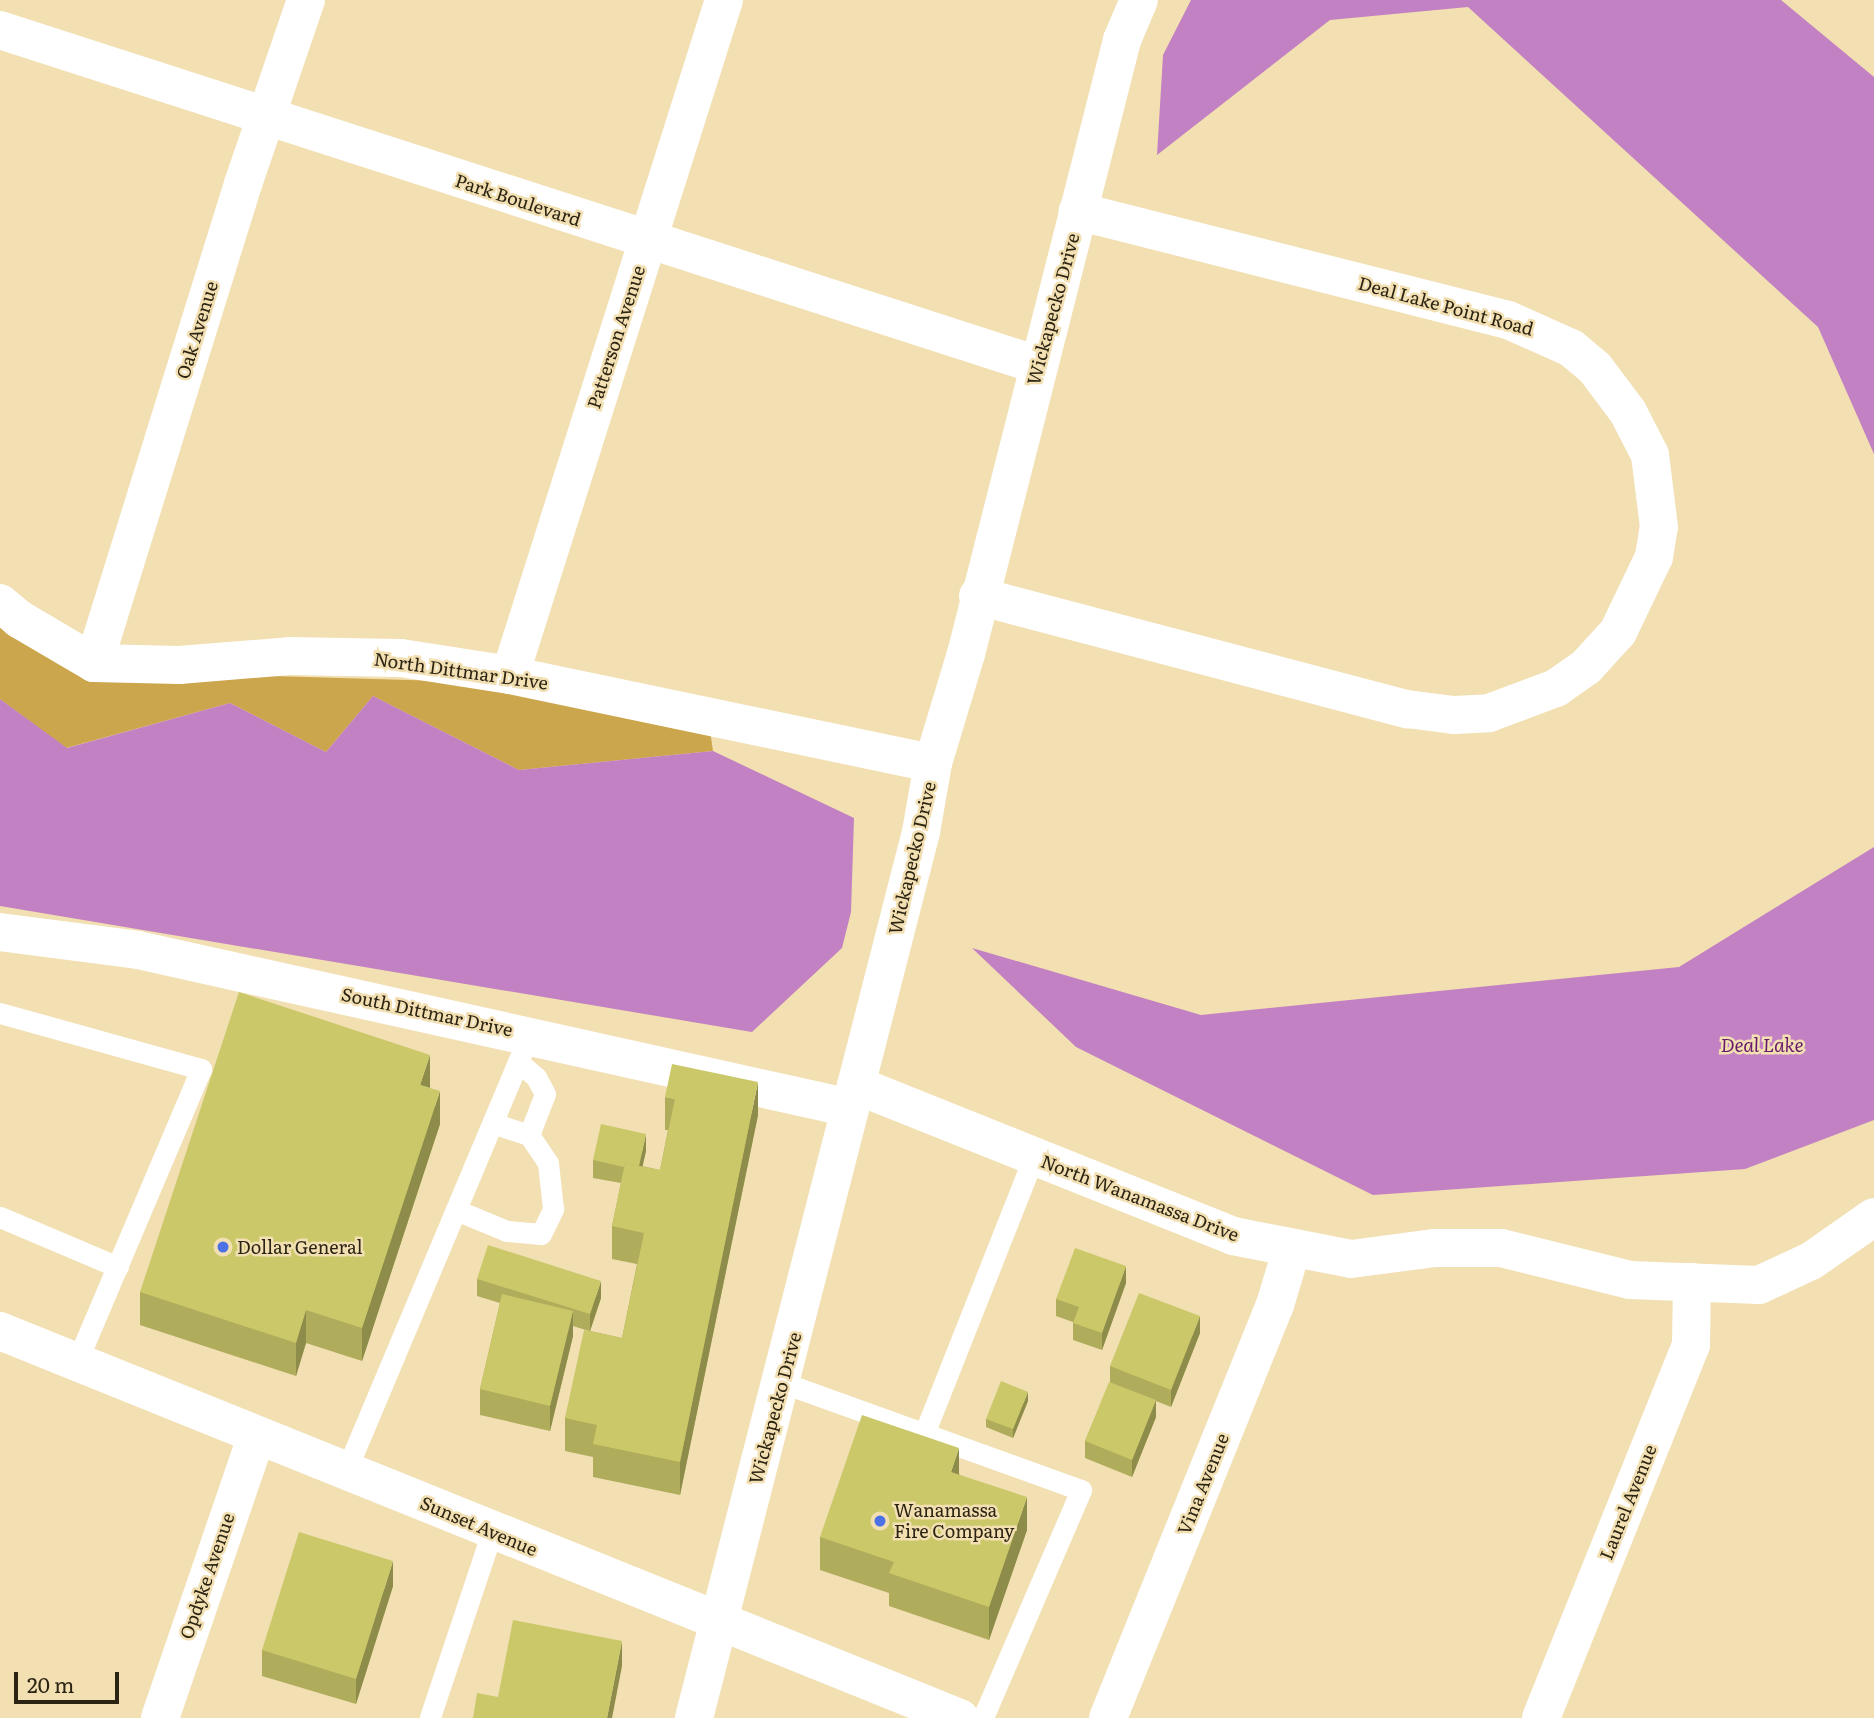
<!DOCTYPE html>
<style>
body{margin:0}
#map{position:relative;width:1874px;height:1718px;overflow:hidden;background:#f2dfb2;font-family:Literata,serif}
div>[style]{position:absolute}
.forest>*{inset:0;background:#cba64c}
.water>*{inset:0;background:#c281c2}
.lane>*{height:21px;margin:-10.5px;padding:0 10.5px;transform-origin:10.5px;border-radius:10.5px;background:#fff}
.street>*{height:38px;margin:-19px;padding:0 19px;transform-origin:19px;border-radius:19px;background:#fff}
.secondary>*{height:38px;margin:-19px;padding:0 19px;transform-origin:19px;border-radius:19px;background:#fff}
.wall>*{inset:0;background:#afac5b}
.shaded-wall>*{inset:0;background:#8e8c4a}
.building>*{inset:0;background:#cbc86a}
.dots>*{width:19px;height:19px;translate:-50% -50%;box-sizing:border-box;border:4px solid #f2dfb2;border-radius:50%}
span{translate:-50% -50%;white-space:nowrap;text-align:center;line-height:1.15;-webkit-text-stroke:5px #f2dfb2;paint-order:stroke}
.street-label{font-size:18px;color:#2c2413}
.poi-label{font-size:18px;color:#2c2413}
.left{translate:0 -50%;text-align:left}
.water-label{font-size:19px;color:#691b6b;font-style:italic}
.scale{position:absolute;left:14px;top:1672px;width:105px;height:32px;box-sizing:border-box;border:4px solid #2c2413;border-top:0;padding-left:9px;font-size:21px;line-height:24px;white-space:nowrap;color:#2c2413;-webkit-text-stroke:5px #f2dfb2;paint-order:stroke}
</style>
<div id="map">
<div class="forest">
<div style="clip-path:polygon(0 625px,198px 674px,443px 681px,709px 723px,713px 751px,519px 770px,373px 696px,326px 752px,230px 703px,66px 748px,0 699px)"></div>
</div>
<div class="water">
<div style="clip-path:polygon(1191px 0,1781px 0,1874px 77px,1874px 454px,1818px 327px,1468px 7px,1330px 20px,1157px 155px,1163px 55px)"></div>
<div style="clip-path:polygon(373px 696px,519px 770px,713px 751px,854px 818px,851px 912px,842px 948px,752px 1032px,0 906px,0 699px,67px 748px,230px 703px,326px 752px)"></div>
<div style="clip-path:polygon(1874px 847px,1874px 1120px,1745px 1169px,1373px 1195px,1076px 1047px,972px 948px,1201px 1015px,1679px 967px)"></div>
</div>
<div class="lane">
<div style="left:0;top:1013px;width:209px;rotate:15.6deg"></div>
<div style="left:201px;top:1069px;width:317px;rotate:113deg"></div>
<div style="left:518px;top:1062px;width:23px;rotate:40deg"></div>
<div style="left:536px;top:1077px;width:19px;rotate:62deg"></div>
<div style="left:545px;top:1094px;width:44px;rotate:111.3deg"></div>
<div style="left:456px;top:1210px;width:55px;rotate:22.4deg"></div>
<div style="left:507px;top:1231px;width:34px;rotate:5deg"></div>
<div style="left:541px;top:1234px;width:28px;rotate:-64deg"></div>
<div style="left:553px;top:1209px;width:46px;rotate:-96.2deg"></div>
<div style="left:548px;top:1163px;width:34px;rotate:-124deg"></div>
<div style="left:529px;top:1135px;width:38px;rotate:-162deg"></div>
<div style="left:0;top:1217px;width:128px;rotate:23deg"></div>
<div style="left:781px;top:1382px;width:319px;rotate:19.8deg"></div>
<div style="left:1081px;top:1490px;width:248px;rotate:113.3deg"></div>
<div style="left:924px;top:1434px;width:299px;rotate:-68.4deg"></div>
<div style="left:346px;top:1471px;width:473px;rotate:-67.2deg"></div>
<div style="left:430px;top:1717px;width:195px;rotate:-71.5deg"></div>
</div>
<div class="street">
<div style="left:0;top:30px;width:1091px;rotate:17.89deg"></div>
<div style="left:978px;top:596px;width:444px;rotate:14.8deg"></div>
<div style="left:1407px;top:709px;width:47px;rotate:7.3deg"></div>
<div style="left:1454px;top:715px;width:35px;rotate:-3deg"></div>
<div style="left:1489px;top:713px;width:72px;rotate:-20.5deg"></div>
<div style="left:1556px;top:688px;width:37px;rotate:-35deg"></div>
<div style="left:1586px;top:667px;width:47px;rotate:-47.6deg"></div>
<div style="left:1618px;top:632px;width:83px;rotate:-64.4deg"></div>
<div style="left:1654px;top:557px;width:30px;rotate:-81deg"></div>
<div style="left:1659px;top:527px;width:73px;rotate:-97.1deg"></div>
<div style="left:1650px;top:455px;width:48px;rotate:-117.1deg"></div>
<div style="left:1628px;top:412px;width:55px;rotate:-126.9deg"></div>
<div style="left:1595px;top:368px;width:31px;rotate:-140deg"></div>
<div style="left:1571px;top:348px;width:69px;rotate:-156deg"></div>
<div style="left:1508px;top:320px;width:444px;rotate:-165.8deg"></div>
<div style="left:0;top:603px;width:25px;rotate:40deg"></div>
<div style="left:19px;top:619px;width:87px;rotate:30.4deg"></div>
<div style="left:94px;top:663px;width:85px;rotate:1.3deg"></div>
<div style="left:179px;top:665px;width:111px;rotate:-4.6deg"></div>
<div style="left:290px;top:656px;width:111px;rotate:1deg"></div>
<div style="left:401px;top:658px;width:110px;rotate:8.9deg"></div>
<div style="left:510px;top:675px;width:432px;rotate:11.8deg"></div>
<div style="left:94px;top:663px;width:502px;rotate:-72.72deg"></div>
<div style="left:243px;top:184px;width:194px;rotate:-71.1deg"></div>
<div style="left:510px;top:675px;width:708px;rotate:-72.41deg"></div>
<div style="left:0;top:932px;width:139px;rotate:7.4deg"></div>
<div style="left:138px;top:950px;width:729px;rotate:12.51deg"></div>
<div style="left:856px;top:1085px;width:406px;rotate:21.8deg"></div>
<div style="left:1233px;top:1236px;width:120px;rotate:11deg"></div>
<div style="left:1351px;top:1259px;width:85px;rotate:-7.5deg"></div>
<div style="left:1435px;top:1248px;width:66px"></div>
<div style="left:1501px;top:1248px;width:133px;rotate:13.9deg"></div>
<div style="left:1630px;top:1280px;width:129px;rotate:2.2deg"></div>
<div style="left:1759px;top:1285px;width:57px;rotate:-24.8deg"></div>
<div style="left:1811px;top:1261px;width:77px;rotate:-34.9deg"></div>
<div style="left:160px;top:1718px;width:299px;rotate:-71.1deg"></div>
<div style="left:1108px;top:1718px;width:445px;rotate:-68deg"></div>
<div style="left:1275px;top:1305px;width:59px;rotate:-73.4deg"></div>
<div style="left:1541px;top:1718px;width:402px;rotate:-68.1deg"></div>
<div style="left:1691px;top:1345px;width:63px;rotate:-89.1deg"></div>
</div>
<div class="secondary">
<div style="left:0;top:1331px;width:1035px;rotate:21.96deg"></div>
<div style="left:694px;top:1718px;width:915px;rotate:-75.63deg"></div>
<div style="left:921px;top:832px;width:70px;rotate:-80.1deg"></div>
<div style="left:933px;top:763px;width:114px;rotate:-73.2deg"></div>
<div style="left:966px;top:654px;width:634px;rotate:-75.74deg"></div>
<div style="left:1122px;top:40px;width:43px;rotate:-67deg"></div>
</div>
<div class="wall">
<div style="clip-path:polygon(430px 1088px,440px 1124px,362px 1361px,306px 1343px,296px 1376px,140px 1325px,140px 1292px)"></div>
<div style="clip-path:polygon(665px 1097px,758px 1115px,680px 1495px,593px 1477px,593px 1457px,565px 1451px,565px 1418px,589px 1331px,573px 1326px,573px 1336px,550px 1431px,480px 1415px,480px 1389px,500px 1303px,477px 1296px,477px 1279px,601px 1298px,590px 1331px,622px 1338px,637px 1264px,612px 1259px,612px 1226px,621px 1183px,593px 1178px,593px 1160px,646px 1151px,642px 1166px,660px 1170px,668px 1130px,665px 1130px)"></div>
<div style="clip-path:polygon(1126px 1283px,1102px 1350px,1073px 1340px,1073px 1322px,1056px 1316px,1056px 1299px)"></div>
<div style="clip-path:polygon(1200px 1333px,1171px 1407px,1156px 1401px,1156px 1417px,1132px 1477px,1085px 1458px,1085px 1441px,1110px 1382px,1110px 1366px)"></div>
<div style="clip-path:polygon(1028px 1401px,1013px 1438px,986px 1427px,986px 1419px)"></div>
<div style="clip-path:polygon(959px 1474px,1027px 1530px,989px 1640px,889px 1606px,889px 1593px,820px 1570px,820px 1537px)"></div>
<div style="clip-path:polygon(393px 1586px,356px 1704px,262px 1676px,262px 1650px)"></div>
</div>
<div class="shaded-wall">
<div style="clip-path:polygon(430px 1055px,430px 1088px,420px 1085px)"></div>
<div style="clip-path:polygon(758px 1082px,758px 1115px,680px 1495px,680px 1462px)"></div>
<div style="clip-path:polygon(440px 1091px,440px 1124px,362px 1361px,362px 1328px)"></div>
<div style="clip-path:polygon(646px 1134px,646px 1151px,638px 1187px,638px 1170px)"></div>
<div style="clip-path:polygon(1126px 1266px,1126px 1283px,1102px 1350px,1102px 1333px)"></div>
<div style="clip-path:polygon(601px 1281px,601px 1298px,590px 1331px,590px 1314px)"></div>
<div style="clip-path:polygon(306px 1310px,306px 1343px,296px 1376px,296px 1343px)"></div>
<div style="clip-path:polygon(573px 1311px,573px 1336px,550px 1431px,550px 1406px)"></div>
<div style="clip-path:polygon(1200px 1316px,1200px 1333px,1171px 1407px,1171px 1390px)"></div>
<div style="clip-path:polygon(1028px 1392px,1028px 1401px,1013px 1438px,1013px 1429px)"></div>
<div style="clip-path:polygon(1156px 1400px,1156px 1417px,1132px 1477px,1132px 1460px)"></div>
<div style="clip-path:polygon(959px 1448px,959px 1481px,951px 1472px)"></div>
<div style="clip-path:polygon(1027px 1497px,1027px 1530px,989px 1640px,989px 1607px)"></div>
<div style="clip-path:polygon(393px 1561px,393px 1586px,356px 1704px,356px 1679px)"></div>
<div style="clip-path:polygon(622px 1641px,622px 1666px,612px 1718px,607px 1718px)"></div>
</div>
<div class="building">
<div style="clip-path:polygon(239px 992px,430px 1055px,420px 1085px,440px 1091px,362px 1328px,306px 1310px,296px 1343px,140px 1292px)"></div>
<div style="clip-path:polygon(672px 1064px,758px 1082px,680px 1462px,593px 1444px,597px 1425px,565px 1418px,584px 1330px,622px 1338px,644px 1233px,612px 1226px,625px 1163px,660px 1170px,675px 1099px,665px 1097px)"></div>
<div style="clip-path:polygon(601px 1124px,646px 1134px,639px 1166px,625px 1163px,624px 1167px,593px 1160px)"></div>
<div style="clip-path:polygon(488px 1245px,601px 1281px,590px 1314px,477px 1279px)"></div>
<div style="clip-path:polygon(1075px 1248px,1126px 1266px,1102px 1333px,1073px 1323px,1079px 1307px,1056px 1299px)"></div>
<div style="clip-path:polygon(1139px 1293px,1200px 1316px,1171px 1390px,1110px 1366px)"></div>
<div style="clip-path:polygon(502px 1294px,573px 1311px,550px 1406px,480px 1389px)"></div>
<div style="clip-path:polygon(1001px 1381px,1028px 1392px,1013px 1429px,986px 1419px)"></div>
<div style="clip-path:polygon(1109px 1382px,1156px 1400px,1132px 1460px,1085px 1441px)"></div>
<div style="clip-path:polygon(862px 1415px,959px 1448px,951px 1472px,1027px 1497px,989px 1607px,889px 1573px,894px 1562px,820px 1537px)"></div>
<div style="clip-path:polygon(299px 1532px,393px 1561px,356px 1679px,262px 1650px)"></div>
<div style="clip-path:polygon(513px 1620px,622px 1641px,607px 1718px,473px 1718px,477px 1693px,498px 1697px)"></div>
</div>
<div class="dots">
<div style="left:223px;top:1247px;background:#4d72e6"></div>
<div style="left:880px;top:1521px;background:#4d72e6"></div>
</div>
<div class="street-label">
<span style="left:518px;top:200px;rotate:18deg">Park Boulevard</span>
<span style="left:1446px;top:306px;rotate:15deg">Deal Lake Point Road</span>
<span style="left:1053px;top:309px;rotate:-75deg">Wickapecko Drive</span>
<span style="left:197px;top:330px;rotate:-73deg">Oak Avenue</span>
<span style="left:616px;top:337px;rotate:-72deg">Patterson Avenue</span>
<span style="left:461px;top:671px;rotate:8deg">North Dittmar Drive</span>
<span style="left:912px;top:858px;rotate:-77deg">Wickapecko Drive</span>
<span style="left:427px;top:1012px;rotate:12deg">South Dittmar Drive</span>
<span style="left:1140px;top:1198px;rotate:21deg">North Wanamassa Drive</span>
<span style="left:775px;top:1408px;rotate:-75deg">Wickapecko Drive</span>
<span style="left:1203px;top:1484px;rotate:-68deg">Vina Avenue</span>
<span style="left:1628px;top:1502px;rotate:-68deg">Laurel Avenue</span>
<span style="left:479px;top:1526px;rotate:23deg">Sunset Avenue</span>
<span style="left:207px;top:1576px;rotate:-71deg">Opdyke Avenue</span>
</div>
<div class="poi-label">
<span class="left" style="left:237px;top:1247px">Dollar General</span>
<span class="left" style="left:894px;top:1521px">Wanamassa<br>Fire Company</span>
</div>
<div class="water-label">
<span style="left:1762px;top:1045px">Deal Lake</span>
</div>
<div class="scale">20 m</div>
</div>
